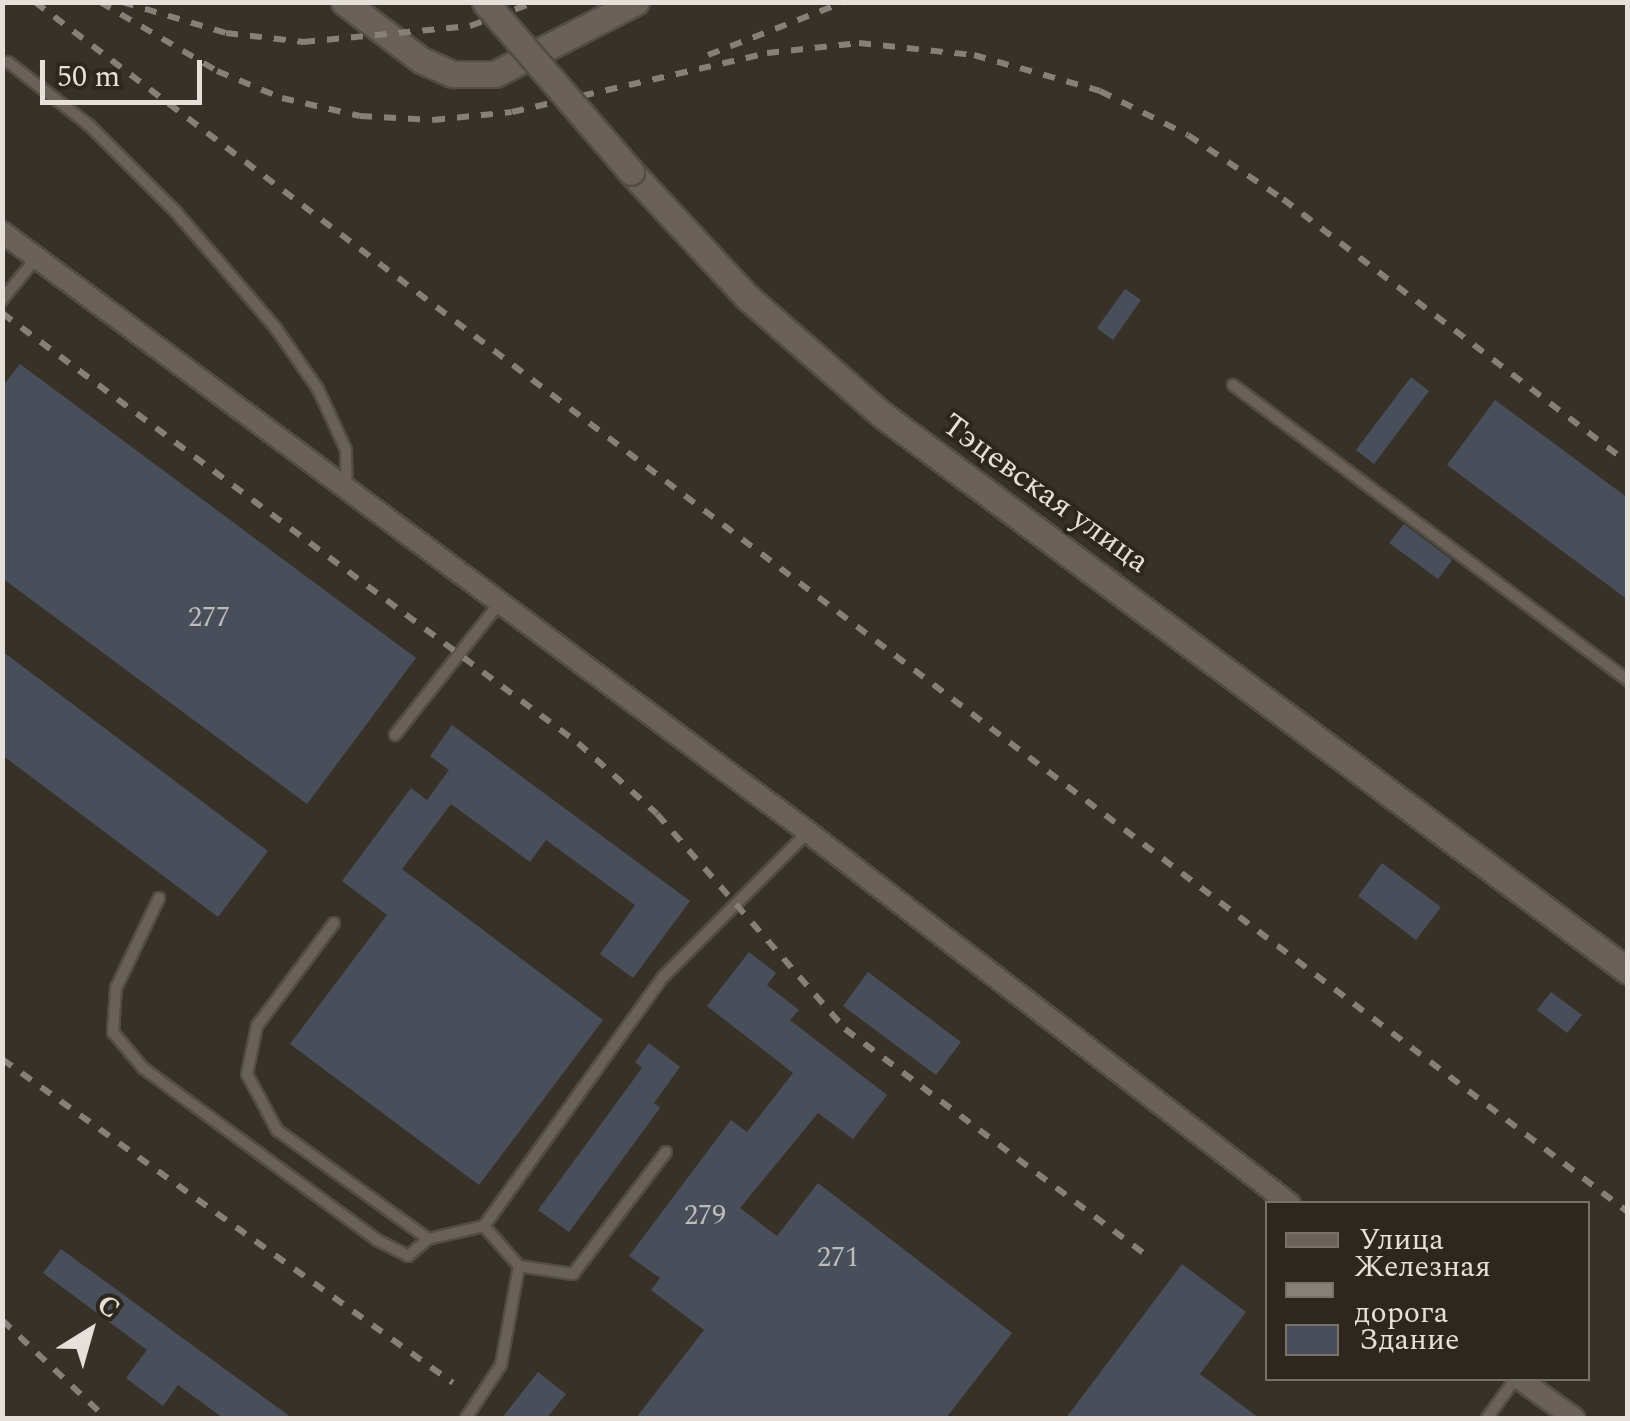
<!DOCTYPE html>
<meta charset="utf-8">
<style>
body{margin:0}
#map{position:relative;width:1630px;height:1421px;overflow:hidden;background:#383128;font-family:Spectral,serif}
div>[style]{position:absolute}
.building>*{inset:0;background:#494f5a}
.roads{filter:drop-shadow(2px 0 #524d45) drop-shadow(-2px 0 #524d45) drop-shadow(0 2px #524d45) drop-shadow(0 -2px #524d45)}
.lane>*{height:10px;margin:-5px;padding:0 5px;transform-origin:5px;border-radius:5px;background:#6a6258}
.street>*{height:20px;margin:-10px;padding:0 10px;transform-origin:10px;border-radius:10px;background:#6a6258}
.secondary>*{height:25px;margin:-12.5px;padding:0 12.5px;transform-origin:12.5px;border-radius:12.5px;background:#6a6258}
.rail>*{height:6px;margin-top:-3px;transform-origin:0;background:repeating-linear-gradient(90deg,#868078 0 12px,transparent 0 24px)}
.bridges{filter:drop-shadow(2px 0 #524d45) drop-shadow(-2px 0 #524d45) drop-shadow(0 2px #524d45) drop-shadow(0 -2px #524d45)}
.secondary-bridge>*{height:25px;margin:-12.5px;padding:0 12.5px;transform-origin:12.5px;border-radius:12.5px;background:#6a6258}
span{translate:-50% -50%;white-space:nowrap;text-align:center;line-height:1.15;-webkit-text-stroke:8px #2e271e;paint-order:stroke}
.number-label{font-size:28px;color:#bebcba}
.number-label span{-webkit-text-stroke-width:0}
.street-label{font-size:32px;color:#e5e0da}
.frame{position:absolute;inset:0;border:5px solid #e5e0da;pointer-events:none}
.legend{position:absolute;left:1265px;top:1201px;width:325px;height:180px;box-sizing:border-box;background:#2e271e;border:2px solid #777169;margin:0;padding:12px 18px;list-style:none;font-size:30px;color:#e5e0da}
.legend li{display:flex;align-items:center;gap:20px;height:50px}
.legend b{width:50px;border:2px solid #777169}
.north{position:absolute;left:40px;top:1281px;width:100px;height:100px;-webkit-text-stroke:8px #2e271e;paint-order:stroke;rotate:37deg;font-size:28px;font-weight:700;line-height:40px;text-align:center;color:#e5e0da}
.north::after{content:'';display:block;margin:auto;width:35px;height:45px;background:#e5e0da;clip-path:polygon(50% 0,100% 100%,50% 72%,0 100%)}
.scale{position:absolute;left:40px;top:60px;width:162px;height:45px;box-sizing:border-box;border:5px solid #e5e0da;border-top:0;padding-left:12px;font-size:30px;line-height:35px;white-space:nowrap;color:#e5e0da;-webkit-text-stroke:8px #2e271e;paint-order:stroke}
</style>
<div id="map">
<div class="building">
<div style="clip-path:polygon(1125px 289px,1141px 300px,1113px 340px,1097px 328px)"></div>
<div style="clip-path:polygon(20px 364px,416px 658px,307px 804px,2px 578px,2px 387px)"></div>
<div style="clip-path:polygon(1411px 377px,1429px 391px,1374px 464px,1356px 450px)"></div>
<div style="clip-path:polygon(1495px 400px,1628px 498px,1628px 600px,1447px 465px)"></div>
<div style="clip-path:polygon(1404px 524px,1452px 560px,1438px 579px,1389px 543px)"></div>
<div style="clip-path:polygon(2px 651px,268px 851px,218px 917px,2px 755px)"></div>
<div style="clip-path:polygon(452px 725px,690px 901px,633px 978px,600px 954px,635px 905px,546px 840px,530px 862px,451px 804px,402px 869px,603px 1020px,479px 1185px,290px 1044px,387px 915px,342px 881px,411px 788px,427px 800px,449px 770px,430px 756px)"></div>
<div style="clip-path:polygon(1382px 863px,1441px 907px,1416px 940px,1358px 896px)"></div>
<div style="clip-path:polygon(749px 952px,776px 973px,767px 985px,799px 1010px,790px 1020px,887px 1095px,853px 1139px,818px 1113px,740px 1208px,777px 1236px,818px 1183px,1012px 1333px,946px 1418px,636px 1418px,704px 1330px,651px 1290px,660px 1278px,629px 1256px,731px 1120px,747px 1132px,793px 1073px,707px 1006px)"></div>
<div style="clip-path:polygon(868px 972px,961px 1042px,936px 1075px,843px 1006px)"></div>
<div style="clip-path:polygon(1551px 992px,1582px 1015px,1567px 1033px,1537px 1010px)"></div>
<div style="clip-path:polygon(649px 1043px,680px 1067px,654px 1103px,660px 1108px,569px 1232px,538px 1210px,642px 1068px,635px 1062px)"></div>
<div style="clip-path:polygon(61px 1249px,292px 1418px,223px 1418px,178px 1385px,163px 1406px,126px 1378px,147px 1350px,43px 1273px)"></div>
<div style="clip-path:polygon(1182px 1264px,1246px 1312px,1200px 1374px,1259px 1418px,1066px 1418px)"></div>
<div style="clip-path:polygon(538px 1372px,566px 1394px,547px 1418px,502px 1418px)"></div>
</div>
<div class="roads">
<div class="lane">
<div style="left:8px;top:62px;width:103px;rotate:37.9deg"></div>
<div style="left:89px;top:125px;width:123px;rotate:45deg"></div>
<div style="left:176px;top:212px;width:152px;rotate:49.3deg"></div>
<div style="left:275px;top:327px;width:75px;rotate:55.3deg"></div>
<div style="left:318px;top:389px;width:67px;rotate:65.3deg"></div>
<div style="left:346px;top:450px;width:39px;rotate:89deg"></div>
<div style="left:2px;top:300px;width:54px;rotate:-51deg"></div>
<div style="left:1233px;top:385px;width:493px;rotate:36.8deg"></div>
<div style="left:395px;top:735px;width:167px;rotate:-51.6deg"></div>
<div style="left:159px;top:898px;width:100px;rotate:115.5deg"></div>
<div style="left:116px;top:988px;width:44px;rotate:93.9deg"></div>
<div style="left:113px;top:1032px;width:47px;rotate:50.2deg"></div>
<div style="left:143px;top:1068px;width:290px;rotate:36.3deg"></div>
<div style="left:377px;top:1240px;width:35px;rotate:27deg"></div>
<div style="left:408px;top:1256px;width:26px;rotate:-40deg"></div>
<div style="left:334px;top:923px;width:129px;rotate:126.8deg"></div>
<div style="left:257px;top:1026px;width:49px;rotate:101.8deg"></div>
<div style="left:247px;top:1074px;width:64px;rotate:61.8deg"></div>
<div style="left:277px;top:1130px;width:186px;rotate:35.8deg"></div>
<div style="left:428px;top:1239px;width:57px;rotate:-13.1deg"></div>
<div style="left:666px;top:1152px;width:153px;rotate:127.3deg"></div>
<div style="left:573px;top:1274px;width:55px;rotate:-171.6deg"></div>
<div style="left:519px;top:1266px;width:53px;rotate:-131.2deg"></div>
<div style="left:484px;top:1226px;width:307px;rotate:-54.3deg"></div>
<div style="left:663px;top:977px;width:205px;rotate:-45deg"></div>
<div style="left:466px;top:1418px;width:64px;rotate:-56.6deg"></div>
<div style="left:501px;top:1365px;width:101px;rotate:-79.7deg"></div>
<div style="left:1487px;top:1418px;width:49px;rotate:-54.1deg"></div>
</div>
<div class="street">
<div style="left:2px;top:232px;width:1005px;rotate:36.66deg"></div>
<div style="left:808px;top:832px;width:609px;rotate:37.66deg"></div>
<div style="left:1518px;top:1378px;width:69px;rotate:35.5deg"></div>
</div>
<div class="secondary">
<div style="left:344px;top:2px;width:96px;rotate:37deg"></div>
<div style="left:421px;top:60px;width:35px;rotate:24deg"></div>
<div style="left:453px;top:74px;width:42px"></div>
<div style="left:495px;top:74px;width:158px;rotate:-27.1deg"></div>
<div style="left:631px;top:172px;width:171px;rotate:47.1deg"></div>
<div style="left:747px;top:297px;width:176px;rotate:41.1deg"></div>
<div style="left:880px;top:413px;width:933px;rotate:36.72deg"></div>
</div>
</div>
<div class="rail">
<div style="left:35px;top:2px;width:2000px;rotate:37.22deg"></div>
<div style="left:100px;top:2px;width:136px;rotate:30.5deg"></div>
<div style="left:217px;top:71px;width:70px;rotate:22.6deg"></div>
<div style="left:282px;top:98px;width:80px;rotate:13deg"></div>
<div style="left:360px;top:116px;width:73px;rotate:3.1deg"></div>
<div style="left:433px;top:120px;width:79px;rotate:-5.8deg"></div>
<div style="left:512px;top:112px;width:262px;rotate:-13deg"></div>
<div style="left:767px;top:53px;width:93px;rotate:-6.2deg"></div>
<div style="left:859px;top:43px;width:116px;rotate:6deg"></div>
<div style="left:974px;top:55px;width:131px;rotate:15.9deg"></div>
<div style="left:1100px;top:91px;width:98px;rotate:26.6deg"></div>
<div style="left:1188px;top:135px;width:115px;rotate:34deg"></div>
<div style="left:1283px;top:199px;width:434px;rotate:37.4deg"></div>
<div style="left:122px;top:2px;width:109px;rotate:16.6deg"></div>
<div style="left:226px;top:33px;width:78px;rotate:6.7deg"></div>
<div style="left:303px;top:42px;width:168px;rotate:-5.5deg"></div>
<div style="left:470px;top:26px;width:69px;rotate:-20.3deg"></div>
<div style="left:708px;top:55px;width:146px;rotate:-21.3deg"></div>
<div style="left:2px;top:313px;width:719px;rotate:36.74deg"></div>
<div style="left:578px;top:743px;width:106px;rotate:41.9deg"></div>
<div style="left:657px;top:814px;width:286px;rotate:48.8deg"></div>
<div style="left:845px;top:1029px;width:383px;rotate:36.9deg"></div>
<div style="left:2px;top:1059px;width:555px;rotate:35.69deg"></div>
<div style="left:2px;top:1320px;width:143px;rotate:43.3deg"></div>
</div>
<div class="bridges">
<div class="secondary-bridge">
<div style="left:485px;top:2px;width:224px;rotate:49.3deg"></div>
</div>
</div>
<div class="number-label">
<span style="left:209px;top:618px">277</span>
<span style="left:705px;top:1216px">279</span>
<span style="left:838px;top:1258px">271</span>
</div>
<div class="street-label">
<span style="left:1045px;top:494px;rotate:36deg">Тэцевская улица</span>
</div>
<div class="frame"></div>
<ul class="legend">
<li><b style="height:12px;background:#6a6258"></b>Улица</li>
<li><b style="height:12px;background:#868078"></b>Железная дорога</li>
<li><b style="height:28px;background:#494f5a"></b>Здание</li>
</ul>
<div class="north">С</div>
<div class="scale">50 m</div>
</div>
